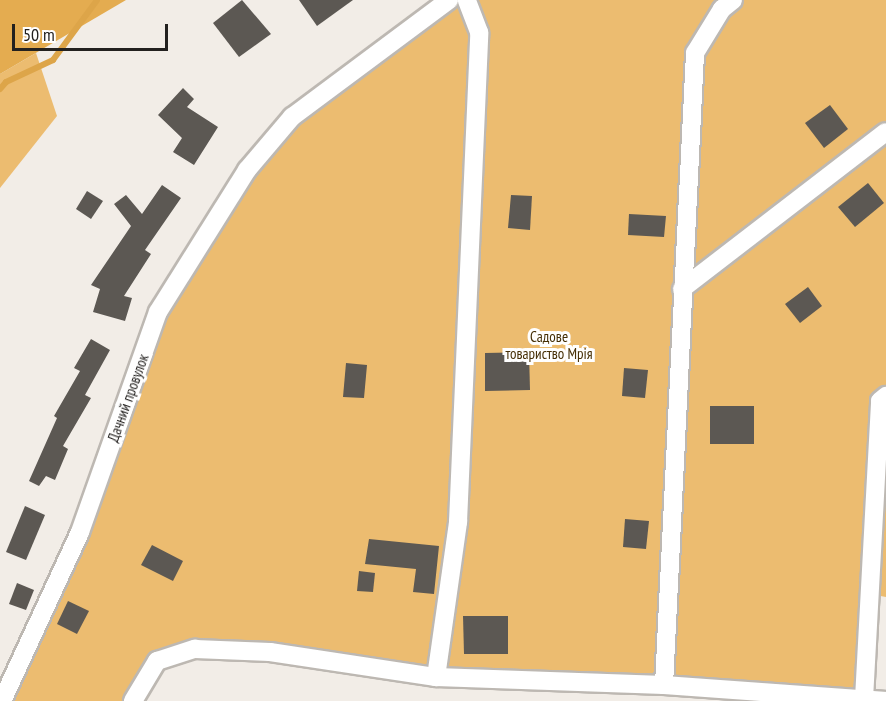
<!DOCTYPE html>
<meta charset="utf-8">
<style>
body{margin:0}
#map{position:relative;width:886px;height:701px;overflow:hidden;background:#f2ede7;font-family:"PT Sans Narrow",sans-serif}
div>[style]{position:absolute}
.green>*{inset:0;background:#ecbc70}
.forest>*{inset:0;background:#e4ac50}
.stream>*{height:6px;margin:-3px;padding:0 3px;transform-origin:3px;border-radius:3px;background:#dda549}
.building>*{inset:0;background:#5c5853}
.roads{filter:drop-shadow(2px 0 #bdb8b2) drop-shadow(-2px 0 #bdb8b2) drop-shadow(0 2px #bdb8b2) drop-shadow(0 -2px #bdb8b2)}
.minor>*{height:18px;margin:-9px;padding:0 9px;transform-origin:9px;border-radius:9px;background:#fff}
span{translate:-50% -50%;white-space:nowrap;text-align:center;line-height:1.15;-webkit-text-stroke:6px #fff;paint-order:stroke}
.park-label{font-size:15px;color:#462f06}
.street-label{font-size:15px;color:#23211f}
.scale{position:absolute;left:12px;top:24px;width:156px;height:27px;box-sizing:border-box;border:3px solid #23211f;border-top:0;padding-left:8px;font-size:18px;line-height:21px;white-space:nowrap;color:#23211f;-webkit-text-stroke:4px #fff;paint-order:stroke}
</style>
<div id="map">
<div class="green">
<div style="clip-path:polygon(449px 0,886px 0,886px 396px,864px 699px,436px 677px,270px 652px,157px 661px,135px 701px,2px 701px,16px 678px,158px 312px,292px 117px)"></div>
<div style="clip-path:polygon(36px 53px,57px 116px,0 188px,0 74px)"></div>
<div style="clip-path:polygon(886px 473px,886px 597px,875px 595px)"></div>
</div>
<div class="forest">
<div style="clip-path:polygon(0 0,126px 0,0 74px)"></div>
</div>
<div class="stream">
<div style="left:0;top:89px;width:9px;rotate:-49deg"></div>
<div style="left:6px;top:82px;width:52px;rotate:-25.1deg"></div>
<div style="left:53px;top:60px;width:74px;rotate:-53.7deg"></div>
</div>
<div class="building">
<div style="clip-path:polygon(242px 0,271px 34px,239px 57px,213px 23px)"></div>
<div style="clip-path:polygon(299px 0,353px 0,317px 26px)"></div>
<div style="clip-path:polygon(183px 88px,194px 99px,187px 107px,218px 127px,194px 165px,173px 152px,182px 138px,158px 115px)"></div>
<div style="clip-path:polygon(830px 105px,848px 129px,824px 148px,805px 123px)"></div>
<div style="clip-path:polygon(868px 183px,884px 203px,855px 227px,838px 207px)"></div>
<div style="clip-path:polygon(162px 185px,181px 198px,145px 250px,151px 254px,124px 296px,132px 298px,125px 321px,93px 312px,100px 289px,91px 285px,131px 226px,114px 204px,126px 195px,142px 214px)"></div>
<div style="clip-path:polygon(87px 191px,103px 201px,91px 219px,76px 209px)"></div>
<div style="clip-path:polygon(511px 195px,532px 196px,530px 230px,508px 228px)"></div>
<div style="clip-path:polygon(629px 214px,666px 216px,664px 237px,628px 235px)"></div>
<div style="clip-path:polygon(808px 287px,822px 306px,800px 323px,785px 304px)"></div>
<div style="clip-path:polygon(91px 339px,110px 350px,85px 395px,91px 398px,63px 446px,68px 449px,55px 480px,46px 476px,39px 486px,29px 481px,57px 418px,54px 416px,80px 371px,74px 368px)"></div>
<div style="clip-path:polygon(529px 352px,530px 390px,485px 391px,485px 353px)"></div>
<div style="clip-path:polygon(346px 363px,367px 365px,364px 398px,343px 397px)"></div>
<div style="clip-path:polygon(624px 368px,648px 370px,645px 398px,622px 396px)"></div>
<div style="clip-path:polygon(710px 406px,754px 406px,754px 444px,710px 444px)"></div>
<div style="clip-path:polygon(25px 506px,45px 515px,26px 560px,6px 552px)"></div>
<div style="clip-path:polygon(625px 519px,649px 521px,646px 549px,623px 547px)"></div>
<div style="clip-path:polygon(369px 539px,439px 546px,434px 594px,413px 592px,416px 569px,365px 564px)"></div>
<div style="clip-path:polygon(152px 545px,183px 561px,173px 581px,141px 565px)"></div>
<div style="clip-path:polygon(359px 571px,375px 573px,373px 592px,357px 591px)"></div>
<div style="clip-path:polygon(17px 583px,34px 590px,26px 610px,9px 604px)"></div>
<div style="clip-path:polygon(68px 601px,89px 611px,77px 634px,57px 624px)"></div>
<div style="clip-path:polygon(463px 616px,508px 616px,508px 654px,464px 654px)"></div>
</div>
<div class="roads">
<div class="minor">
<div style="left:682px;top:289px;width:257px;rotate:-37.6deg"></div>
<div style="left:436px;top:677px;width:157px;rotate:-81.9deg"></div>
<div style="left:458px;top:522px;width:490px;rotate:-87.5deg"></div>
<div style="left:479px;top:32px;width:34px;rotate:-111deg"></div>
<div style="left:664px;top:685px;width:633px;rotate:-87.19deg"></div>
<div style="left:695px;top:53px;width:52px;rotate:-58.5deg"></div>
<div style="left:722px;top:9px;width:14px;rotate:-39deg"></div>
<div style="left:864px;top:699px;width:298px;rotate:-86.9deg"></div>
<div style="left:880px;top:401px;width:8px;rotate:-40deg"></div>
<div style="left:2px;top:701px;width:186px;rotate:-65.2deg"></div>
<div style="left:80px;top:532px;width:233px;rotate:-70.5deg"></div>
<div style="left:158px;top:312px;width:168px;rotate:-57.9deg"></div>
<div style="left:247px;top:170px;width:70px;rotate:-49.7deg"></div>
<div style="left:292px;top:117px;width:196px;rotate:-36.7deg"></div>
<div style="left:133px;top:701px;width:47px;rotate:-59deg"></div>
<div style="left:157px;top:661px;width:40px;rotate:-18deg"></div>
<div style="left:195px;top:649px;width:75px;rotate:2.3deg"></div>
<div style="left:270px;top:652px;width:168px;rotate:8.6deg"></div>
<div style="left:436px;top:677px;width:228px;rotate:2deg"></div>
<div style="left:664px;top:685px;width:223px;rotate:4.1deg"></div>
</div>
</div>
<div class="park-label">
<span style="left:549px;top:345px">Садове<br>товариство Мрія</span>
</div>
<div class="street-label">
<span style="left:128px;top:398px;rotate:-70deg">Дачний провулок</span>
</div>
<div class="scale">50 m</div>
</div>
